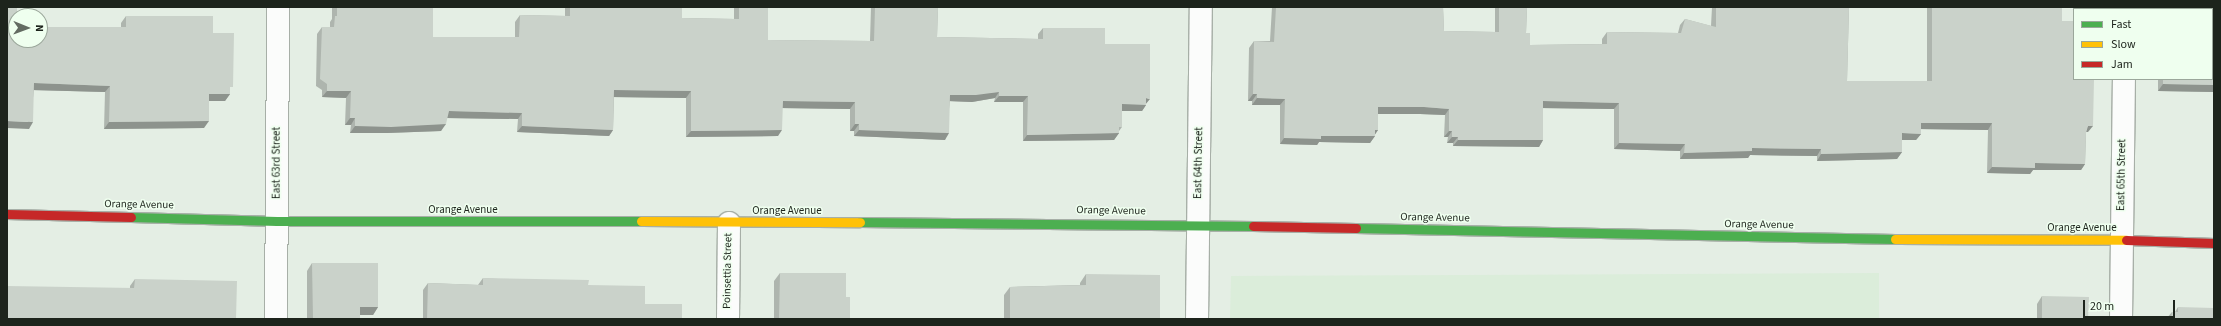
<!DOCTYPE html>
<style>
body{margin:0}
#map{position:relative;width:2221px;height:326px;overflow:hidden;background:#e4eee4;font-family:"Source Sans 3",sans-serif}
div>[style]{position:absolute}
.built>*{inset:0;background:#dbedda}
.roads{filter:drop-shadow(1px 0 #a7afa7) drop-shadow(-1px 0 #a7afa7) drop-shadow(0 1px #a7afa7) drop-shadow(0 -1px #a7afa7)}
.street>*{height:22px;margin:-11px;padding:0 11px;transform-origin:11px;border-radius:11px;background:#fbfcfb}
.fast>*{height:9px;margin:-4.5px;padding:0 4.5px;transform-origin:4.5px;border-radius:4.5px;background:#4caf50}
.slow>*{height:9px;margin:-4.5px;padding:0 4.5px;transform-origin:4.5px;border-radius:4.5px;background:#ffc107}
.jam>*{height:9px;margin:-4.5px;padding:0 4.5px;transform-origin:4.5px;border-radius:4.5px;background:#c62828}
.wall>*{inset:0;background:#aeb5ae}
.shaded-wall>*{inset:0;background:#8d938d}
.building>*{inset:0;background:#cad2ca}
span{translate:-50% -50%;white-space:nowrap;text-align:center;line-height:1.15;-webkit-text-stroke:3px #efffef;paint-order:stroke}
.street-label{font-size:11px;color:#1d241c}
.frame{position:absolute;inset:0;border:8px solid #1d241c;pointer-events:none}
.legend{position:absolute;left:2073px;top:8px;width:140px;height:72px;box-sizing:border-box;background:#efffef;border:1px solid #9ba79b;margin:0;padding:5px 7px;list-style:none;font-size:12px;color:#1d241c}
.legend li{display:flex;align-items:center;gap:8px;height:20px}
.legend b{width:20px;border:1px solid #9ba79b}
.north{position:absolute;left:8px;top:8px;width:40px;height:40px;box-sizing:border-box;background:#efffef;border:1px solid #9ba79b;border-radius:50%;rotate:91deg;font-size:11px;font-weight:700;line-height:16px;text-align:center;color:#1d241c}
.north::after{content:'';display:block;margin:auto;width:14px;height:18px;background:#636b62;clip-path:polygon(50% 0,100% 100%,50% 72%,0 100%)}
.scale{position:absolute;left:2083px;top:300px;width:92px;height:18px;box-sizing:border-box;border:2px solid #1d241c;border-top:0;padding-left:5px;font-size:12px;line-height:14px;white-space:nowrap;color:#1d241c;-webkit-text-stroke:3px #efffef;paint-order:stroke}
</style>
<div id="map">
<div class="built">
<div style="clip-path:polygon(1879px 273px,1879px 319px,1230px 319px,1231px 276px)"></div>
</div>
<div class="roads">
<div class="street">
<div style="left:2125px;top:9px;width:2px;rotate:-63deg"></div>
<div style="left:276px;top:319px;width:312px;rotate:-89.6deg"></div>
<div style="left:728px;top:319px;width:96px;rotate:-89.4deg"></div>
<div style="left:1197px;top:319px;width:312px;rotate:-89.3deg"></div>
<div style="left:2121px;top:319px;width:240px;rotate:-89.3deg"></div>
</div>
<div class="fast">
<div style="left:131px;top:217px;width:146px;rotate:1.6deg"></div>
<div style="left:277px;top:221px;width:364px"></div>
<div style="left:860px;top:222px;width:393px;rotate:0.6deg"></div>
<div style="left:1356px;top:228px;width:539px;rotate:1.17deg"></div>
</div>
<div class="slow">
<div style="left:641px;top:221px;width:219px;rotate:0.3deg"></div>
<div style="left:1895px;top:239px;width:231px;rotate:0.2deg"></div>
</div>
<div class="jam">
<div style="left:7px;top:214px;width:124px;rotate:1.4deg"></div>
<div style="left:1253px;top:226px;width:103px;rotate:1.1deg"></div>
<div style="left:2126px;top:240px;width:88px;rotate:2deg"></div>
</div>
</div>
<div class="wall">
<div style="clip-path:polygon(332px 7px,433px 7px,433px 37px,515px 37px,515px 22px,520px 15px,565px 16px,565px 7px,682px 7px,682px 18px,734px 19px,734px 7px,768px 7px,768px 40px,870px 41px,871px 7px,938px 7px,937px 37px,1038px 39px,1038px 34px,1043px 28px,1105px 44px,1146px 103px,1146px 105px,1142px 111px,1122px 111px,1122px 127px,1119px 131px,1119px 133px,1114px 140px,1023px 141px,1023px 102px,994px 102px,995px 98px,972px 102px,950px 101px,945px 140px,854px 136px,854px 131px,850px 131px,850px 109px,782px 108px,778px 136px,686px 137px,686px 98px,614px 97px,613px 130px,609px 136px,517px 132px,518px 119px,447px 118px,441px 131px,387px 133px,350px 133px,351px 125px,345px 125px,346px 98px,322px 97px,322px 90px,316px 86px,317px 34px,322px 27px,330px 27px,330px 22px,332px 19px)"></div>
<div style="clip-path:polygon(1272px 7px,1443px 7px,1444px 31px,1495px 32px,1495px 7px,1527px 7px,1526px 33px,1530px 45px,1602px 44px,1602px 39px,1607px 32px,1678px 33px,1680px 25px,1685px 19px,1711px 26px,1712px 7px,1849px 7px,1847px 81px,1927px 81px,1927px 7px,2062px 7px,2062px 21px,2088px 132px,2086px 132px,2085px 164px,2081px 170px,2033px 170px,2030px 174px,1987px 173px,1988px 130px,1921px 129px,1921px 134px,1916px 140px,1902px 140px,1902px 152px,1897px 159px,1817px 161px,1817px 156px,1750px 155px,1748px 158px,1680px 159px,1680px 151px,1614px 149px,1614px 109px,1543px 108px,1543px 140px,1539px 147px,1453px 146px,1453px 143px,1447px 143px,1448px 137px,1444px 137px,1445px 115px,1420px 114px,1378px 114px,1378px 130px,1375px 134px,1375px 136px,1370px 143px,1319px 142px,1317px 145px,1280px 144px,1280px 105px,1252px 105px,1252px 101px,1248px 101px,1249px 48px,1254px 41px,1270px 41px)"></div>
<div style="clip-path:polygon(2172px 7px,2214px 7px,2214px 92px,2158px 91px,2158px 79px,2212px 79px,2212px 9px,2172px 9px)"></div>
<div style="clip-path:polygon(126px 16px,213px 33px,230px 91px,230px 94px,225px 101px,209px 101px,204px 128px,104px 129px,105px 92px,34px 90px,29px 129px,16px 40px,121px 27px,121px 23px)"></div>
<div style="clip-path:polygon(312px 263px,378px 307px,373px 315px,360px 315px,360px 319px,307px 319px,307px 271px)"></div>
<div style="clip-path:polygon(780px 273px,846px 297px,850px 319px,774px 319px,774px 281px)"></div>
<div style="clip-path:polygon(1086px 274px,1160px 319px,1004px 319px,1004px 295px,1010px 287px,1080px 285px,1080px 283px)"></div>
<div style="clip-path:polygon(483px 278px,588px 285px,645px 304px,682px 319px,423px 319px,423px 290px,428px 283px,478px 285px)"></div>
<div style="clip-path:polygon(135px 279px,236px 319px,130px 288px,130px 286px)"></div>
<div style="clip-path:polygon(2042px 296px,2088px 319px,2037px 319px,2037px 304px)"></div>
<div style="clip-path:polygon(2178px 307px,2214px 319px,2166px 319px,2172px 312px,2175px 312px)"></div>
</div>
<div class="shaded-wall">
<div style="clip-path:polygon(34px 83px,110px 86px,105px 92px,30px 90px)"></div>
<div style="clip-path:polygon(2163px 84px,2214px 85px,2214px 92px,2158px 91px)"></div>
<div style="clip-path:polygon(614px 90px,691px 91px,686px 98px,609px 97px)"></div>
<div style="clip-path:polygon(327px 91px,351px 91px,346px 98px,322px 97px)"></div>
<div style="clip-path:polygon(999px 92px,995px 98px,972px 102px,946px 101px,950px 95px)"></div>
<div style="clip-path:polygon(209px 94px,230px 94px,225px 101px,205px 101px)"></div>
<div style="clip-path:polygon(1253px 94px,1257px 94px,1252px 101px,1248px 101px)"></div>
<div style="clip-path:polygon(999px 96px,1028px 96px,1023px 102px,994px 102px)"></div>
<div style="clip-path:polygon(1146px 98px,1150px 99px,1145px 105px,1146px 105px,1142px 111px,1118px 111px,1122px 104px)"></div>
<div style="clip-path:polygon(1257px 98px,1285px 99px,1280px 105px,1252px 105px)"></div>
<div style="clip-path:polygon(783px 101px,855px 102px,850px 109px,778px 108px)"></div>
<div style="clip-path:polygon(1543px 101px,1619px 103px,1614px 109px,1538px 108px)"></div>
<div style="clip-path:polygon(1378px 107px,1424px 107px,1449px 109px,1445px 115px,1420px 114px,1373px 114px)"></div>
<div style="clip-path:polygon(449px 111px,522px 113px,518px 119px,445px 118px)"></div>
<div style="clip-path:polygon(350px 118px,355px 118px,351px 125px,345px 125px)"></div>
<div style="clip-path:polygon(7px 121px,33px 122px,29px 129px,7px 128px)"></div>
<div style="clip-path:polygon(209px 121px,204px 128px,104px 129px,109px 122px)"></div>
<div style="clip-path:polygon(1921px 123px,1992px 123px,1988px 130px,1916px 129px)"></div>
<div style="clip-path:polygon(446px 124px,441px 131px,387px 133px,350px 133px,355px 126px)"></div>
<div style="clip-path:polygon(855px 124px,859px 124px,854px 131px,850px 131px)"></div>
<div style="clip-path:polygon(522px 126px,613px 130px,609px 136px,517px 132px)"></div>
<div style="clip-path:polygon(2088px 126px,2093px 126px,2088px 132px,2083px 132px)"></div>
<div style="clip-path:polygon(782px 130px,778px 136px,686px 137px,691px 131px)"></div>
<div style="clip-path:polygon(859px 130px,949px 133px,945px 140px,854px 136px)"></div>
<div style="clip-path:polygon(1375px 130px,1378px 130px,1374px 136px,1375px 136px,1370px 143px,1319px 142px,1317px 145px,1280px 144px,1284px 138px)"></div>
<div style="clip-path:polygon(1449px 131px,1452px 131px,1448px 137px,1444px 137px)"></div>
<div style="clip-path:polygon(1119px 133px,1114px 140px,1023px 141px,1027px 135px)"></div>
<div style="clip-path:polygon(1902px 133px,1921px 134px,1916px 140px,1897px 140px)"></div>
<div style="clip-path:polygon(1452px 137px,1458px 137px,1453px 143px,1447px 143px)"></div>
<div style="clip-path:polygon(1458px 140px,1543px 140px,1539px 147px,1453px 146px)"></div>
<div style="clip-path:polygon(1619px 143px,1685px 144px,1680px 151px,1614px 149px)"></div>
<div style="clip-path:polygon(1752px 148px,1821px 149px,1817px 156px,1750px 155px,1748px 158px,1680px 159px,1684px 153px)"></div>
<div style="clip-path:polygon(1902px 152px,1897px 159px,1817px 161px,1821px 154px)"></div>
<div style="clip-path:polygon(2035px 163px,2085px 164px,2081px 170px,2033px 170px,2030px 174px,1987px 173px,1992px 167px)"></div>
<div style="clip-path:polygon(360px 307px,378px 307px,373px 315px,355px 315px)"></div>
</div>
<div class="building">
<div style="clip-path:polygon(7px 7px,17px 7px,17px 14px,21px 14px,21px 16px,16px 16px,16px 40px,40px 40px,40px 27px,126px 27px,126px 16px,213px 16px,213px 33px,234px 33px,233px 87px,230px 87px,230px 94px,209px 94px,209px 121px,109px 122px,110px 86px,34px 83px,33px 122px,7px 121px)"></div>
<div style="clip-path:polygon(337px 7px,433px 7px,433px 37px,519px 37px,520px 15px,570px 16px,570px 7px,682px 7px,682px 18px,739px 19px,739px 7px,768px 7px,768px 40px,874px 41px,875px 7px,938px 7px,937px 37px,1043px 39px,1043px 28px,1105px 28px,1105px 44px,1150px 44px,1150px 99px,1146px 98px,1146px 105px,1122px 104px,1122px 127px,1119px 127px,1119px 133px,1027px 135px,1028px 96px,999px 96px,999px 92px,976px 95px,950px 95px,949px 133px,859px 130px,859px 124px,855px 124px,855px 102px,783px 101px,782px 130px,691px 131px,691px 91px,614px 90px,613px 130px,522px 126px,522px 113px,449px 111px,446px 124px,391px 127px,355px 126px,355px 118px,350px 118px,351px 91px,327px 91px,327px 84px,320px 79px,322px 27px,334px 27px,335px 16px,337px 16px)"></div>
<div style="clip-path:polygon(1276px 7px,1443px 7px,1444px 31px,1499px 32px,1499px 7px,1527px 7px,1526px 33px,1530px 33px,1530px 45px,1607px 44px,1607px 32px,1681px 33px,1685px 19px,1716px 27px,1716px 7px,1849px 7px,1847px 81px,1932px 81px,1932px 7px,2062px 7px,2062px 21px,2074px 21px,2074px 79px,2094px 79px,2093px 126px,2088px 126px,2086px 133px,2085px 164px,2035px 163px,2035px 168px,1992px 167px,1992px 123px,1921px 123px,1921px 134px,1902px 133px,1902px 152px,1821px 154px,1821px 149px,1752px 148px,1752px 151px,1684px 153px,1685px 144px,1619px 143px,1619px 103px,1543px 101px,1543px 140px,1458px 140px,1458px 137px,1452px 137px,1452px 131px,1449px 131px,1449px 109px,1424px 107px,1378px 107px,1378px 130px,1375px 130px,1375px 136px,1321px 136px,1321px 139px,1284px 138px,1285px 99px,1257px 98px,1257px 94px,1253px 94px,1254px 41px,1274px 42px)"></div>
<div style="clip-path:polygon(2177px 7px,2214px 7px,2214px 85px,2163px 84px,2163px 79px,2212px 79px,2212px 9px,2177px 9px)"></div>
<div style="clip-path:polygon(312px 263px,378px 263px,378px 307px,360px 307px,360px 319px,313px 319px)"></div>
<div style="clip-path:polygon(780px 273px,846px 273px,846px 297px,850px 297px,850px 319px,779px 319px)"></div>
<div style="clip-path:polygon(1086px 274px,1160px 275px,1160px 319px,1010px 319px,1010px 287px,1086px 285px)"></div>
<div style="clip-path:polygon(483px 278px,589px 280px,588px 285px,645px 286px,645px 304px,682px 304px,682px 319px,427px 319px,428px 283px,483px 285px)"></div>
<div style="clip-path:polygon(135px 279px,237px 281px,236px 319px,7px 319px,7px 286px,134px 288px)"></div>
<div style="clip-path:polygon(2042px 296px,2089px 297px,2088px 319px,2042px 319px)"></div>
<div style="clip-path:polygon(2178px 307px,2214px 308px,2214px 319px,2171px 319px,2172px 312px,2178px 312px)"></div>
</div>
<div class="street-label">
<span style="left:277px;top:163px;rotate:-90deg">East 63rd Street</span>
<span style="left:1199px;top:163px;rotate:-89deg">East 64th Street</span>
<span style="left:2122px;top:175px;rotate:-89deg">East 65th Street</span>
<span style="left:139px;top:205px;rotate:1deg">Orange Avenue</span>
<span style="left:463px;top:210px">Orange Avenue</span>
<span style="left:787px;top:211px">Orange Avenue</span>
<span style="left:1111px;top:211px;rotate:1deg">Orange Avenue</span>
<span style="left:1435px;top:218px;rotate:1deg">Orange Avenue</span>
<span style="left:1759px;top:225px;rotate:1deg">Orange Avenue</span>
<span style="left:2082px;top:228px">Orange Avenue</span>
<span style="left:728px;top:271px;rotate:-89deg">Poinsettia Street</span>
</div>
<div class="frame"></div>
<ul class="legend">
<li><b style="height:5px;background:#4caf50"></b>Fast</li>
<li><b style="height:5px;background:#ffc107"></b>Slow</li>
<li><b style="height:5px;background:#c62828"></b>Jam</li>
</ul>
<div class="north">N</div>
<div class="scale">20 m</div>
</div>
